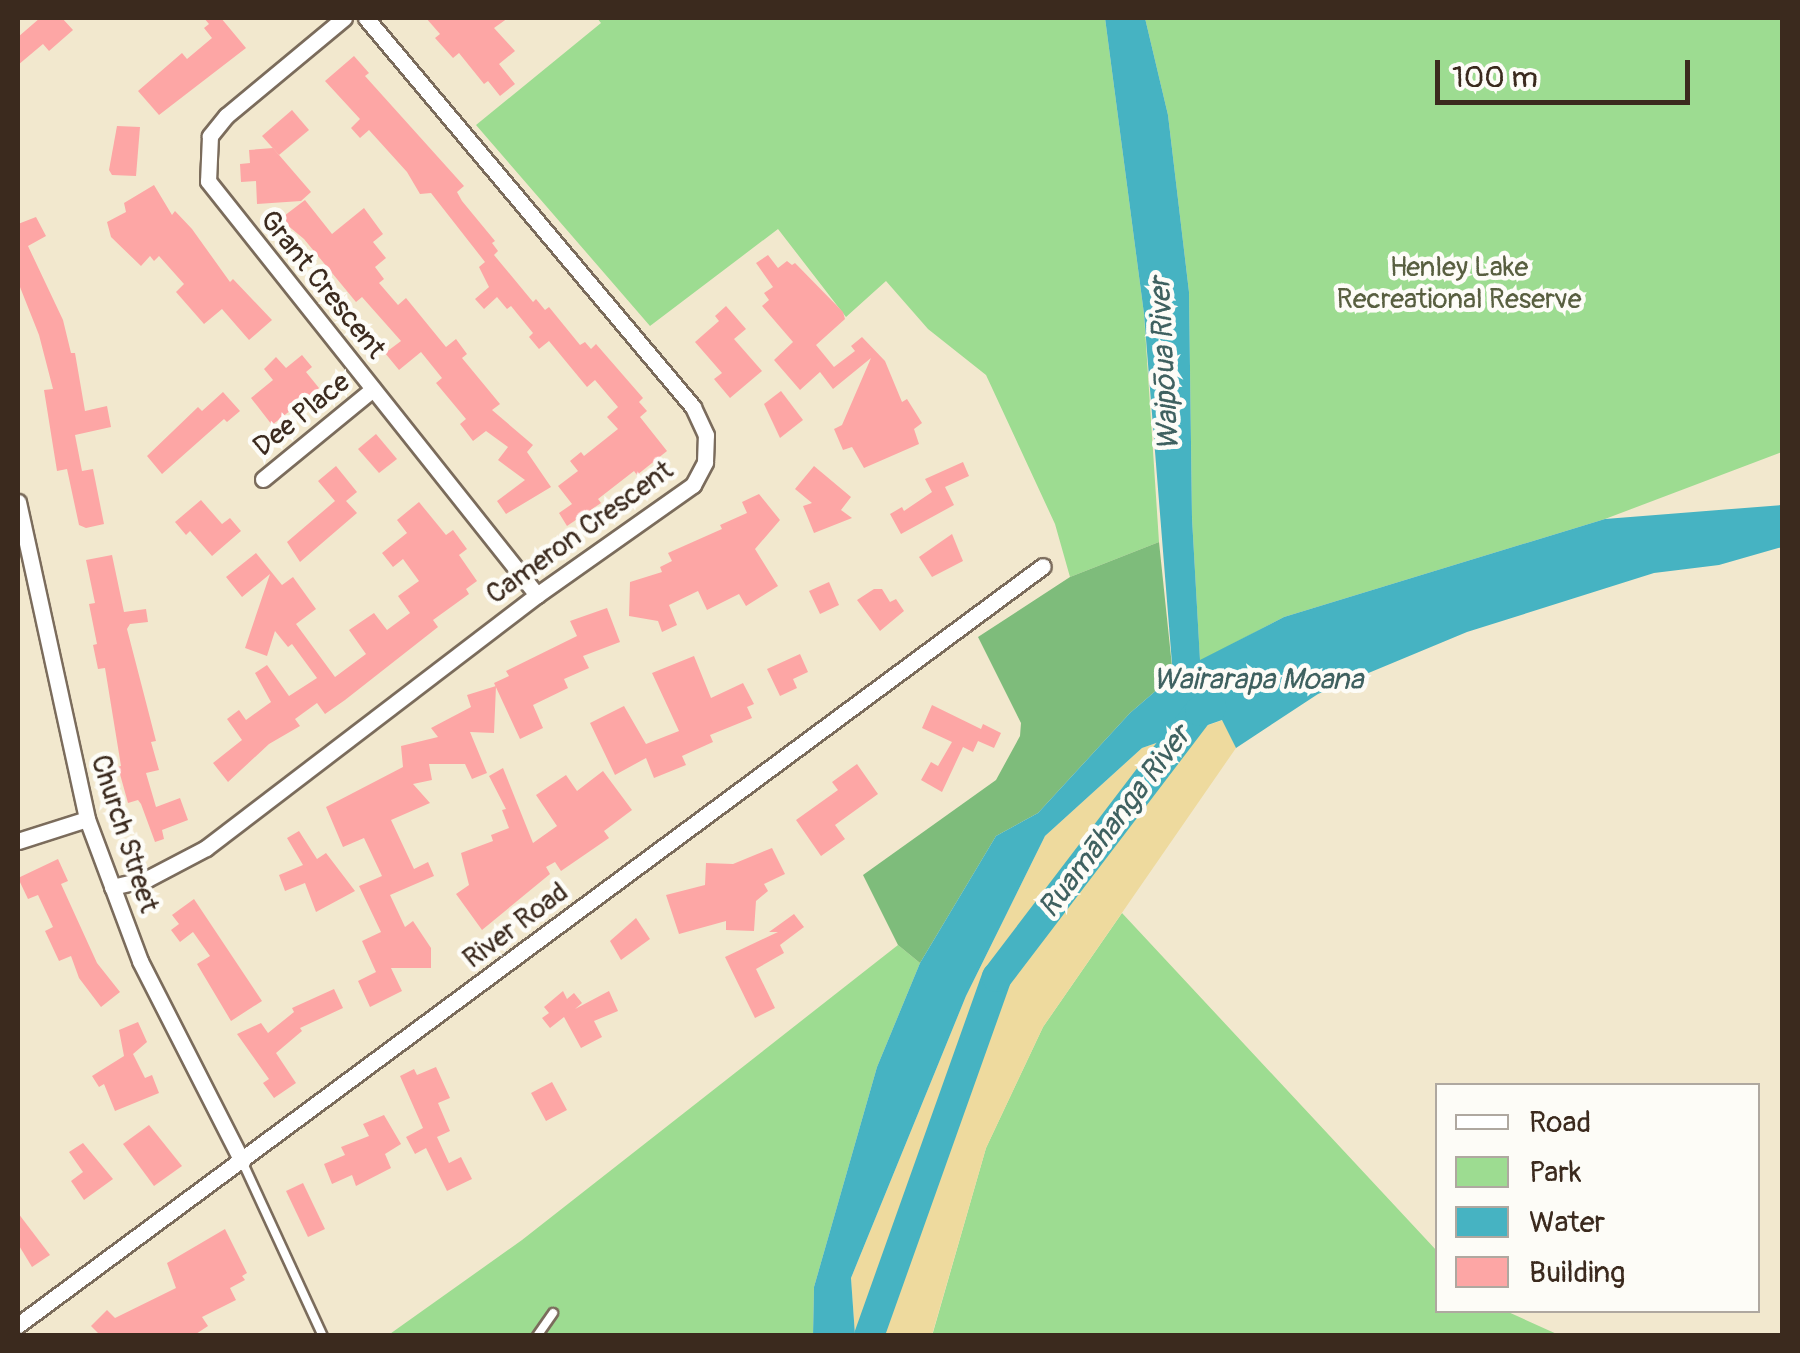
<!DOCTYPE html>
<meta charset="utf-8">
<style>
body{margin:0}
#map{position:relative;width:1800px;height:1353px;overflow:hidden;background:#f2e8ce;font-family:Pangolin,sans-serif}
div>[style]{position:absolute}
.green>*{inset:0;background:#9ddc91}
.forest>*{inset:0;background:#7ebc7b}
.sand>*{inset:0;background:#eeda9e}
.water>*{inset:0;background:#46b3c2}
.river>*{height:30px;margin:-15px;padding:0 15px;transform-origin:15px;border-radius:15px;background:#46b3c2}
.building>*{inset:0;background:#fda6a5}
.roads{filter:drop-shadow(2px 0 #7b6c5c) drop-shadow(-2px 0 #7b6c5c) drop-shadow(0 2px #7b6c5c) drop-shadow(0 -2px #7b6c5c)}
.service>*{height:8px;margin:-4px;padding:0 4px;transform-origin:4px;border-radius:4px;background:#fff}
.minor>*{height:15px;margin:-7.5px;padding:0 7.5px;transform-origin:7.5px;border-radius:7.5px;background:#fff}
span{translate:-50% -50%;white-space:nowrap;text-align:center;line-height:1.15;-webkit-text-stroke:9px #fdfcf7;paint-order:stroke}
.park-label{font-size:28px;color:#585f40}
.street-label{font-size:28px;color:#3b2a1e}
.water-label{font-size:30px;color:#3f6160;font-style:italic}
.frame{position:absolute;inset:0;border:20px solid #3b2a1e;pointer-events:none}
.legend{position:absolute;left:1435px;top:1083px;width:325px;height:230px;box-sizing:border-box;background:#fdfcf7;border:2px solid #afa8a0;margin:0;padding:12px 18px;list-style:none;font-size:30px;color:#3b2a1e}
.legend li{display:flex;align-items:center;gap:20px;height:50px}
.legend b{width:50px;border:2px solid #afa8a0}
.scale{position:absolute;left:1435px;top:60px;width:255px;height:45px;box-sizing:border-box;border:5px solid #3b2a1e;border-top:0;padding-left:12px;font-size:30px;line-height:35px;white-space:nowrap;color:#3b2a1e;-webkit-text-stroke:8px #fdfcf7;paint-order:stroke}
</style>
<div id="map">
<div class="green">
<div style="clip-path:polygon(597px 18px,1105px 18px,1144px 314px,1159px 542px,1070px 577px,1055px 524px,986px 375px,928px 329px,886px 281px,846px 317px,778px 229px,650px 326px,476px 125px,601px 23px)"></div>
<div style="clip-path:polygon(1145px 18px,1782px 18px,1782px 452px,1605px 519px,1284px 617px,1200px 661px,1192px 518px,1189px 292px,1168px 115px)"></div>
<div style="clip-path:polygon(1122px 913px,1437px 1251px,1438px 1310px,1506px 1311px,1559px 1335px,932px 1336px,986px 1148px,1043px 1027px)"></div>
<div style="clip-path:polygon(898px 945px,920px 963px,877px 1067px,814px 1287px,813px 1335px,387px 1336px,522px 1240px)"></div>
</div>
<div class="forest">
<div style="clip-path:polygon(1159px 542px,1173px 676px,1130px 713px,1038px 813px,996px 836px,920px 963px,898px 945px,863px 875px,996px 780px,1020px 736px,1021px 723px,978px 637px,1070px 577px)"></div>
</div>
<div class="sand">
<div style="clip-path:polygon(1223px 720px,1236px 748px,1043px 1027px,986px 1148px,932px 1335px,855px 1335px,851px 1278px,966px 996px,1045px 836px,1142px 748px)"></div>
</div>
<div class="water">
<div style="clip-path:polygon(1105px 18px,1145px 18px,1168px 115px,1189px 292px,1192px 518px,1200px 660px,1284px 617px,1605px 519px,1782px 505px,1782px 547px,1719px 565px,1654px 573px,1467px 632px,1318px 694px,1236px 748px,1222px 720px,1142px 748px,1045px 836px,966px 996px,851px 1278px,855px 1335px,813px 1335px,814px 1287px,877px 1067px,920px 963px,996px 836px,1038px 813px,1130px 713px,1173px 676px,1144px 314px)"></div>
</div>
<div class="river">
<div style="left:869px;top:1336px;width:381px;rotate:-70.4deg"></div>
<div style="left:997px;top:977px;width:335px;rotate:-52.7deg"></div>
<div style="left:1200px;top:711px;width:12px;rotate:-20deg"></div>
</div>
<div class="building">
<div style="clip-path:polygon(40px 18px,62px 18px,73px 30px,49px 51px,43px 44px,18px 65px,18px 37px)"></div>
<div style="clip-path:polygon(204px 18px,221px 18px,246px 48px,159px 115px,138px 91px,182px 53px,187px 59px,212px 38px,204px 28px,209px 24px)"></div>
<div style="clip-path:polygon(426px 18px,508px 18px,494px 28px,515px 51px,499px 64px,515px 84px,500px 96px,488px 81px,484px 84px,459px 53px,453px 58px,435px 38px,440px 34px)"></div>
<div style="clip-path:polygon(354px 56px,369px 73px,365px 76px,464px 186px,457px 192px,462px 201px,495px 241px,492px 243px,498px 251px,494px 255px,533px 302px,536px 299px,545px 310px,549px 307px,580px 345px,585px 342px,591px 349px,596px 344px,643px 398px,639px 402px,647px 411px,640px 417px,667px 451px,637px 475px,634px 471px,598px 499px,601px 503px,567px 526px,559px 513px,572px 504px,558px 486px,578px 471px,570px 461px,581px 452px,584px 456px,618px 429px,607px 417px,618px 407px,595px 380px,587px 387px,549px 341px,539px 349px,529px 337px,533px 333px,511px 306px,507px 309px,497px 297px,484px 309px,475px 299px,489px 287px,479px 267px,485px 262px,431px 193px,420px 194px,407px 172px,369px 130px,360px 138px,351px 128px,360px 119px,325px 81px)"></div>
<div style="clip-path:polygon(292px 110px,309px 130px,279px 155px,262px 136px)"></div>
<div style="clip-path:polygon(117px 126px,140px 127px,136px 176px,112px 175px,109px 170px)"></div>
<div style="clip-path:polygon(273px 148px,311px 192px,301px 201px,257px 204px,256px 181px,241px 182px,240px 164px,250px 163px,249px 150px)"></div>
<div style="clip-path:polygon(154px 185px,172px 215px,175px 211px,192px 229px,230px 282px,233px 279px,272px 320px,249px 340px,222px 309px,204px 324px,176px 292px,184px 284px,159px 256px,154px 261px,150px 256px,141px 266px,111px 237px,107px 222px,126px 212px,124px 203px)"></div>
<div style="clip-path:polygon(305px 200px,332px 234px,364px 208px,383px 234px,373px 242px,386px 258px,375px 267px,384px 279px,379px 283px,398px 305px,406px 298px,446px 347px,456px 339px,467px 354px,462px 358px,500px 404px,492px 410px,533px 445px,527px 452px,551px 487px,506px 514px,497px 501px,525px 480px,498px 460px,508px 447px,486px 431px,473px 441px,460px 424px,466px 419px,436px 383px,442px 378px,421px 352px,399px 370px,385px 353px,401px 341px,362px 297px,356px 302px,304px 239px,280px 219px)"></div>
<div style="clip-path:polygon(36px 217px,46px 236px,28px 246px,63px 320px,71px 353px,75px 353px,85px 411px,107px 406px,111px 427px,75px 435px,82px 471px,93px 469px,104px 524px,86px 528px,79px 525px,67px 469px,57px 471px,44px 390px,53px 389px,39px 335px,18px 282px,18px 224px)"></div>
<div style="clip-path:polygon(768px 255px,778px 268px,787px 261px,792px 265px,795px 263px,843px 312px,845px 319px,816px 345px,834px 367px,855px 351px,851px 346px,862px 337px,885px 361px,902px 402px,907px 399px,922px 423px,914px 429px,919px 444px,864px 468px,852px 447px,843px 450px,834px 429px,842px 425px,871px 358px,833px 389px,820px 372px,800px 390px,774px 360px,793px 342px,762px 306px,769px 300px,764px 293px,773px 287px,756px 263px)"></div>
<div style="clip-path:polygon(726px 306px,746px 329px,734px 339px,762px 371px,730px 398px,714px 379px,722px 373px,695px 342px,719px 321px,715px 316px)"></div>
<div style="clip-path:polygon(302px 355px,312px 367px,306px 372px,319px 388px,272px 425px,251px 398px,273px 380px,264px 369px,276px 357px,286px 368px)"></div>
<div style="clip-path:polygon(781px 391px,803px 420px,780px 438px,764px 404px)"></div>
<div style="clip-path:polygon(223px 392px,240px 411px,227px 422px,224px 419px,162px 474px,147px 456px,198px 407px,202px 411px)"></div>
<div style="clip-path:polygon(376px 434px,397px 459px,379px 473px,358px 449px)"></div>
<div style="clip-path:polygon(963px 462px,969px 476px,945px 487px,954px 505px,901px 534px,890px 514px,902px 507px,904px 511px,932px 492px,925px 479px)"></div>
<div style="clip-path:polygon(336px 466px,357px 492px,346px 501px,357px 513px,300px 562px,287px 542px,335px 501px,318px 481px)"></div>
<div style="clip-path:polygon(814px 466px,851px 497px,841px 510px,852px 518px,814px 533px,803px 506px,812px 503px,795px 489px)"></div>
<div style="clip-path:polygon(759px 494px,780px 520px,755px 549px,778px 586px,746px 606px,739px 594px,707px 610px,698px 591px,669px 605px,677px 625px,662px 632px,658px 621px,629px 616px,630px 582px,662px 572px,660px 567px,672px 561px,668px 553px,722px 529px,720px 525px,747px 513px,742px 502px)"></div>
<div style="clip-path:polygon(201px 500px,222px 524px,230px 518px,241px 531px,212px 556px,190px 531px,186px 535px,175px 522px)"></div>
<div style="clip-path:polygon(419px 502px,446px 535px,453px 530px,467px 549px,459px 555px,477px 581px,466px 589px,469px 594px,433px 620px,438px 627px,345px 700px,325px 714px,317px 703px,295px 719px,300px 726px,269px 744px,228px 782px,213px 763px,242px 740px,227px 719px,239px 710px,246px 720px,271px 702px,255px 673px,267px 665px,289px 696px,317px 678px,292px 644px,288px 647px,275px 631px,267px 656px,245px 648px,270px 574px,242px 597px,226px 577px,256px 553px,282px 585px,293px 577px,316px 609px,296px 624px,335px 677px,366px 654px,349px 630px,374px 613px,387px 630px,410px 613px,398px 596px,419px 581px,403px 559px,393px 567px,382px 553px,407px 533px,397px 520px)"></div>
<div style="clip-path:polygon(952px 534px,963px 561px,932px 577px,919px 557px)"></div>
<div style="clip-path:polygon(112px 555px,124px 612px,146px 609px,148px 622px,130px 624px,127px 629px,156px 741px,151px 742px,159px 770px,146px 773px,156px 807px,180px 798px,188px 820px,162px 830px,164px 839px,155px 842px,141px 804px,138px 800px,128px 803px,118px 767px,121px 766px,105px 668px,98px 669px,93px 645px,97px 644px,89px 604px,95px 603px,86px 560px)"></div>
<div style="clip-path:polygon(829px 582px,839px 605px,820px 614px,809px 591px)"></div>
<div style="clip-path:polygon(874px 589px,882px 589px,890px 602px,896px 599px,904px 611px,880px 631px,857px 600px)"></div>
<div style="clip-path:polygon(607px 608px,620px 642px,583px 656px,589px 668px,564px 679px,568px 688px,533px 705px,543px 728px,520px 739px,494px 683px,509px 676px,506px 671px,577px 636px,570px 621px)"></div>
<div style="clip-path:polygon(800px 654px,808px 672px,793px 679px,797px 688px,780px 696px,767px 669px)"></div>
<div style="clip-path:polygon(694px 656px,711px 698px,743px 683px,754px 704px,747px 707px,752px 718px,710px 735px,713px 742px,682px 756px,686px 765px,654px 778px,646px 758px,615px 775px,590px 723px,624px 706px,646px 744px,679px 731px,652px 673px)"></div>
<div style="clip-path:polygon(496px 686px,494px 733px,470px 732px,487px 773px,472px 779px,465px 764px,429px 764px,432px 780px,413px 784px,430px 803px,391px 820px,414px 869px,428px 862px,434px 876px,390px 895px,405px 927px,413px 921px,431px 948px,431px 968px,391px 968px,402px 991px,370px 1007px,358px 981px,376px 972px,362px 941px,381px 932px,359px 886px,382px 876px,364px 838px,343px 847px,326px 807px,403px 767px,401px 746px,438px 737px,431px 728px,471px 707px,467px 695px)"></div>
<div style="clip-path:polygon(932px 705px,981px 729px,983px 724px,1001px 733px,994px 748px,978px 741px,973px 752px,963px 747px,942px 792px,921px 780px,931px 762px,938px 766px,952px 742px,922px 728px)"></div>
<div style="clip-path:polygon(857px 764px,878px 794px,835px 825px,845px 839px,821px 856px,796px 820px,838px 790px,832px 782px)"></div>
<div style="clip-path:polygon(503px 768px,533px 843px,557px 826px,536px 795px,566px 775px,577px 791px,603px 771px,632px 810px,604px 831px,609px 838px,561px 871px,555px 862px,546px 867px,550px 874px,482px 930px,456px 894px,469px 885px,461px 853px,493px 841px,491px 835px,509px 828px,502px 810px,506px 809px,489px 776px)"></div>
<div style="clip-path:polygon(299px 831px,317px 859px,326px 853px,355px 891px,316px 912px,305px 883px,285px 891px,279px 875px,303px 865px,287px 838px)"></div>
<div style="clip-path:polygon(772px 848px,785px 874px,764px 884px,768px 891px,756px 901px,754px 931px,726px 930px,726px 921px,679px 934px,666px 895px,705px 885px,706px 863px,733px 864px)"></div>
<div style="clip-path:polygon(58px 859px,68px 881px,61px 884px,97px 963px,120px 992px,101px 1007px,79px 978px,71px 956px,59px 961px,45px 931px,53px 927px,38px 895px,28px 899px,18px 878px)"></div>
<div style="clip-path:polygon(194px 899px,262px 1001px,231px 1021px,197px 964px,210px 956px,193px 932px,180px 942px,171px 930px,179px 924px,172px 915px)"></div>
<div style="clip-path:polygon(794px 914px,804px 927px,780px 945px,784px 953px,756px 969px,775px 1008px,755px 1018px,725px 957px,778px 932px,769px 932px)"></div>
<div style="clip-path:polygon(636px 918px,650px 939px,621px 960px,610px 941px)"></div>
<div style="clip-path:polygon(334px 989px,343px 1008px,300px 1028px,302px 1031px,276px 1053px,296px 1083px,274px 1098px,263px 1083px,269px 1079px,237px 1034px,261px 1023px,268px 1033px,294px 1012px,292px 1008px)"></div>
<div style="clip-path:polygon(563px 991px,567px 999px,574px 993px,582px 1003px,575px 1009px,609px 991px,618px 1011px,594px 1021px,602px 1037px,581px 1048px,564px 1017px,550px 1028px,542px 1018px,549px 1013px,544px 1007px)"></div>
<div style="clip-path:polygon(138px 1022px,147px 1042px,133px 1054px,145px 1078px,152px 1075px,159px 1093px,115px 1111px,104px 1084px,99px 1087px,92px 1076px,124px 1056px,119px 1030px)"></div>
<div style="clip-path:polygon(436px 1067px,450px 1098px,438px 1103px,450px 1131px,437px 1137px,449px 1163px,461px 1157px,472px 1179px,447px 1191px,426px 1148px,415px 1154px,406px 1137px,423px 1128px,400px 1076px,414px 1069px,417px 1075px)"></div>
<div style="clip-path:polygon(552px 1082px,567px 1110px,546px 1121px,531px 1093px)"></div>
<div style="clip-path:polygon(384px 1115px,401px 1144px,385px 1154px,391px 1168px,356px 1186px,352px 1175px,332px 1184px,324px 1164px,345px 1155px,341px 1147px,369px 1136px,363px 1124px)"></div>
<div style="clip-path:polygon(149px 1125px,182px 1166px,154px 1186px,123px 1144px)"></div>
<div style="clip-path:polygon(83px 1143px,113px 1179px,84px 1200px,71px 1181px,83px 1172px,69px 1152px)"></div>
<div style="clip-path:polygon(303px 1183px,325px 1229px,308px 1237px,286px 1191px)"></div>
<div style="clip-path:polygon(18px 1213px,50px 1255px,32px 1267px,18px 1244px)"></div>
<div style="clip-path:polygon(225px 1229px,247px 1273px,242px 1276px,245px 1280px,230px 1288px,236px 1300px,202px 1317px,208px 1326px,193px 1336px,101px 1336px,91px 1326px,107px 1310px,115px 1318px,176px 1288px,167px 1263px)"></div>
</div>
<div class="roads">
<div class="service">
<div style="left:242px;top:1161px;width:193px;rotate:65.2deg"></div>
<div style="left:537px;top:1336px;width:28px;rotate:-55deg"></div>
</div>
<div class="minor">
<div style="left:344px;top:18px;width:153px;rotate:140.3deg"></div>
<div style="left:226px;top:116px;width:26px;rotate:129deg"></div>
<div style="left:210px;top:136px;width:45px;rotate:92.5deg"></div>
<div style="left:208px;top:181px;width:529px;rotate:51.53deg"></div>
<div style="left:263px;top:479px;width:142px;rotate:-39.3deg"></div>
<div style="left:18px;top:502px;width:324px;rotate:77.7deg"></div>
<div style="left:87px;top:819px;width:152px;rotate:69.5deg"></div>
<div style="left:140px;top:961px;width:225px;rotate:63deg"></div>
<div style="left:18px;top:841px;width:72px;rotate:-17.7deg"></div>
<div style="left:112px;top:887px;width:36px;rotate:-13deg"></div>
<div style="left:147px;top:879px;width:67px;rotate:-27.7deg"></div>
<div style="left:206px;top:848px;width:417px;rotate:-37.4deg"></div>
<div style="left:537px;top:595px;width:191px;rotate:-35.2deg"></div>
<div style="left:693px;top:485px;width:26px;rotate:-62deg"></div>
<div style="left:705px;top:462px;width:27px;rotate:-88deg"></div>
<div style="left:706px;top:435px;width:31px;rotate:-115deg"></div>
<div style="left:693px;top:407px;width:508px;rotate:-130.05deg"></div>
<div style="left:18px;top:1325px;width:1275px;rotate:-36.52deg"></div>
</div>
</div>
<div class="park-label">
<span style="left:1459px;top:284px">Henley Lake<br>Recreational Reserve</span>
</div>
<div class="street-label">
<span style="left:322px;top:285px;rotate:51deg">Grant Crescent</span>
<span style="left:302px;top:415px;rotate:-39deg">Dee Place</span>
<span style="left:580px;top:533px;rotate:-36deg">Cameron Crescent</span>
<span style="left:124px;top:834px;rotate:72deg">Church Street</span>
<span style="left:516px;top:926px;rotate:-37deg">River Road</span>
</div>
<div class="water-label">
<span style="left:1165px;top:364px;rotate:-93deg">Waipōua River</span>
<span style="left:1258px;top:680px">Wairarapa Moana</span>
<span style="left:1115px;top:822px;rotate:-53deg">Ruamāhanga River</span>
</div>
<div class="frame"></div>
<ul class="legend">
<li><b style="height:12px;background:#fff"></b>Road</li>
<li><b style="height:28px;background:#9ddc91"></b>Park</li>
<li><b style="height:28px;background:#46b3c2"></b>Water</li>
<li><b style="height:28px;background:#fda6a5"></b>Building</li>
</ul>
<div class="scale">100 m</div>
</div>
